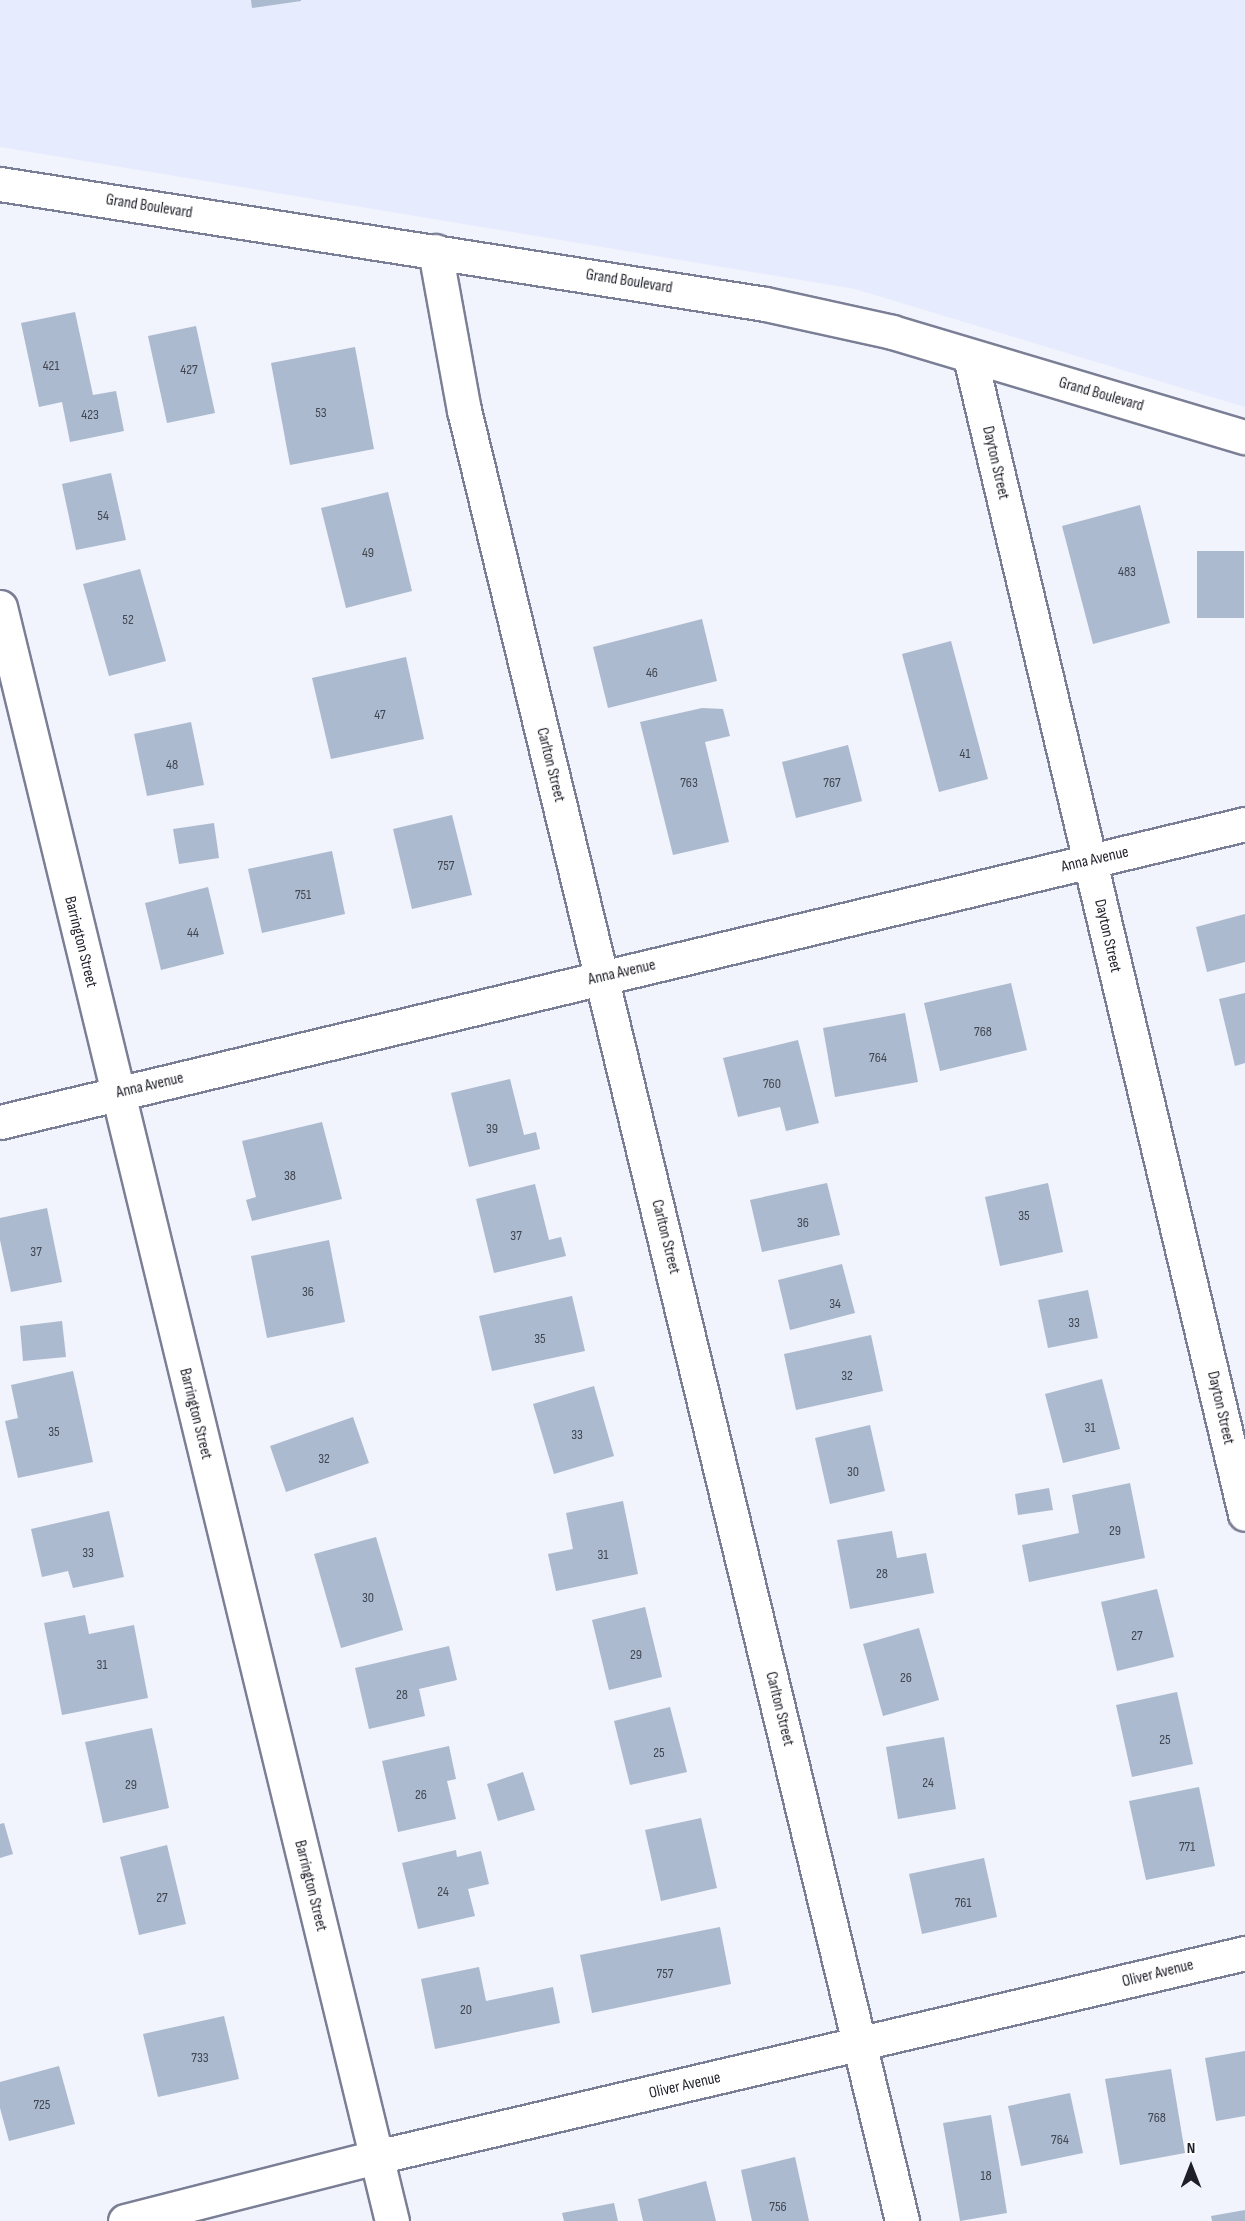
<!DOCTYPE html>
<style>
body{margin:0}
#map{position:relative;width:1245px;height:2221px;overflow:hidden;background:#f1f3fd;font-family:"Sofia Sans Condensed",sans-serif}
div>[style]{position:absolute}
.built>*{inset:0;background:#e7ebfe}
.building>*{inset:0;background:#abbace}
.roads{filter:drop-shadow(2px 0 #7b7f95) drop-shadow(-2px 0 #7b7f95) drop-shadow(0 2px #7b7f95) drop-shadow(0 -2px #7b7f95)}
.minor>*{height:33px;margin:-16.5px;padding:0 16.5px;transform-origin:16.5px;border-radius:16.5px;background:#fff}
.tertiary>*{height:33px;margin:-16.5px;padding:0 16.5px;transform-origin:16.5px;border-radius:16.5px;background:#fff}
span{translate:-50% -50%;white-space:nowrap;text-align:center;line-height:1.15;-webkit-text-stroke:5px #fff;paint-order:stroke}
.number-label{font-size:14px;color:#414652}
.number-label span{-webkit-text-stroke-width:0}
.street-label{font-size:16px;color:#1e1f28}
.north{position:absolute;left:1161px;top:2137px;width:60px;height:60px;-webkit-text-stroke:4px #fff;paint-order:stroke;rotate:0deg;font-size:16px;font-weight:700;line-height:24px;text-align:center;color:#1e1f28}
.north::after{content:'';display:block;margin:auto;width:21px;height:27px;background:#1e1f28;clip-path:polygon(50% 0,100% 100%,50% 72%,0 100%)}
</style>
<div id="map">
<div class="built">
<div style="clip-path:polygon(0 0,1245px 0,1245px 407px,855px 289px,0 147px)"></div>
</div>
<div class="building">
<div style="clip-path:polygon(251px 0,301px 0,301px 1px,252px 8px)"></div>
<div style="clip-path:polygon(75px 312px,93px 395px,116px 391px,124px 431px,70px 442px,62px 402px,39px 407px,21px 323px)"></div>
<div style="clip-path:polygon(196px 326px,215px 413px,167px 423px,148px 336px)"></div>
<div style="clip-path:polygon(355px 347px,374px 449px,290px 465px,271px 363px)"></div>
<div style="clip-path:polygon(111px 473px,126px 540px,76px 550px,62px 484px)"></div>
<div style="clip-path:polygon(388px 492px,412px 591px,346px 608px,321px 508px)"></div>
<div style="clip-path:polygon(1140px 505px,1170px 623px,1093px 644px,1062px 526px)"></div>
<div style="clip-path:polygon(1197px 551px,1244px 551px,1244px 618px,1197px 618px)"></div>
<div style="clip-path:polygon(140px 569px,166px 661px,109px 676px,83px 584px)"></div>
<div style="clip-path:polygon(702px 619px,717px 681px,608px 708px,593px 647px)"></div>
<div style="clip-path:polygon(951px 641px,988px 779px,939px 792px,902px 654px)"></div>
<div style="clip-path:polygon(406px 657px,424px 739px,331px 759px,312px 678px)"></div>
<div style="clip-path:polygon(702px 708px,723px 709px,730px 736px,705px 742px,729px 842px,673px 855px,640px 722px)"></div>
<div style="clip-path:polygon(191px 722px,204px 785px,147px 796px,134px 734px)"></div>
<div style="clip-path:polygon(848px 745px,862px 801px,796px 818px,782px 762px)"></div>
<div style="clip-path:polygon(452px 815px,472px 895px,412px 909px,393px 829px)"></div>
<div style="clip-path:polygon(214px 823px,219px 858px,179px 864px,173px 829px)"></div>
<div style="clip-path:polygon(332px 851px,345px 914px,262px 933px,248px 869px)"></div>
<div style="clip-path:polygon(208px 887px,224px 954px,161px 970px,145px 903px)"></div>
<div style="clip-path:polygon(1245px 914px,1245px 962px,1207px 972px,1196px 927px)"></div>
<div style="clip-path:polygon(1011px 983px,1027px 1050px,940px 1071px,924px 1003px)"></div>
<div style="clip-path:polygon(1245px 993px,1245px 1063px,1235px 1066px,1219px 999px)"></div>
<div style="clip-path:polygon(905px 1013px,918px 1082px,835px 1097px,823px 1028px)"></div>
<div style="clip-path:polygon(798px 1040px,819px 1123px,786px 1131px,780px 1107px,738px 1117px,723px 1058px)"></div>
<div style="clip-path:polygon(510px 1079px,524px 1135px,536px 1132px,540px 1149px,469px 1167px,451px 1093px)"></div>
<div style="clip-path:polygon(322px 1122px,342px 1199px,252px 1221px,246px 1200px,256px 1197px,242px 1141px)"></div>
<div style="clip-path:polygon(827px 1183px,840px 1235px,762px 1252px,750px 1200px)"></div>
<div style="clip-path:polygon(1048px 1183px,1063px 1252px,1000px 1266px,985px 1197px)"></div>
<div style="clip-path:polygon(535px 1184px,549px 1240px,561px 1237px,566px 1256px,494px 1273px,476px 1199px)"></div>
<div style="clip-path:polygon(47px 1208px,62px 1282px,11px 1292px,0 1240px,0 1218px)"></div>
<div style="clip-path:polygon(329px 1240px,345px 1322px,267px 1338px,251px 1256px)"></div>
<div style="clip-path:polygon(842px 1264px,855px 1313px,790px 1330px,778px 1280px)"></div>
<div style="clip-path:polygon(1088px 1290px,1098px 1338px,1048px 1348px,1038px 1300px)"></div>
<div style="clip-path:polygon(572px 1296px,585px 1351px,492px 1371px,479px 1316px)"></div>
<div style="clip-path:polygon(62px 1321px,66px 1357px,23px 1361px,20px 1326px)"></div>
<div style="clip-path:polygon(871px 1335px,883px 1391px,796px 1410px,784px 1354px)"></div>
<div style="clip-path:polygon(73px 1371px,93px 1462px,18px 1478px,5px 1421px,18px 1418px,11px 1385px)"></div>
<div style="clip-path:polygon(1102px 1379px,1120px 1449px,1063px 1463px,1045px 1394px)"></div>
<div style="clip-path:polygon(594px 1386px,614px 1456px,554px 1474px,533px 1404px)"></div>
<div style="clip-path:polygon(353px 1417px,369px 1463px,286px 1492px,270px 1446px)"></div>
<div style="clip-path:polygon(870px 1425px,885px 1491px,830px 1504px,815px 1438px)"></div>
<div style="clip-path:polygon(1130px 1483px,1145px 1558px,1029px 1582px,1022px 1545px,1079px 1533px,1072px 1495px)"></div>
<div style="clip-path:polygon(1049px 1488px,1053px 1510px,1018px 1515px,1015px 1494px)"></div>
<div style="clip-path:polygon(623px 1501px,638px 1574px,556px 1591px,548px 1554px,573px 1549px,566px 1513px)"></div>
<div style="clip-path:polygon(109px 1511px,124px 1577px,73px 1588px,68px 1571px,42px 1577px,31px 1529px)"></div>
<div style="clip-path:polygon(892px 1531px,897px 1558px,926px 1553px,934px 1593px,850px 1609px,837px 1540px)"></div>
<div style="clip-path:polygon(376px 1537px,403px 1630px,341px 1648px,314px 1554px)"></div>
<div style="clip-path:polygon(1157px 1589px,1174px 1657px,1117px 1671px,1101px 1602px)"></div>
<div style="clip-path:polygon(645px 1607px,662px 1677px,609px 1690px,592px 1620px)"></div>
<div style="clip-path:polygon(85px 1615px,89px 1634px,134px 1625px,148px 1698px,62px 1715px,44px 1623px)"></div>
<div style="clip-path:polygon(919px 1628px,939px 1700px,883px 1716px,863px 1644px)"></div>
<div style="clip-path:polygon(449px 1646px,457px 1680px,419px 1689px,425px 1716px,369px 1729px,355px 1668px)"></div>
<div style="clip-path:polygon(1177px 1692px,1193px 1764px,1132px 1777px,1116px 1705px)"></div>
<div style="clip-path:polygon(670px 1707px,687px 1772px,630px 1785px,614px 1721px)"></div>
<div style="clip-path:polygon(152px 1728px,169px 1808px,103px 1823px,85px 1742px)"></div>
<div style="clip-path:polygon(944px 1737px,956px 1809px,898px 1819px,886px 1747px)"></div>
<div style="clip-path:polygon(449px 1746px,456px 1779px,447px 1781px,456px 1819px,398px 1832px,382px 1761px)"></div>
<div style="clip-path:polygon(523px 1772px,535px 1810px,498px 1821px,487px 1784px)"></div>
<div style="clip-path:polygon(1199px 1787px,1215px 1866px,1146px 1880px,1129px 1801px)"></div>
<div style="clip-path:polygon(701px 1818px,717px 1888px,661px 1901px,645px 1830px)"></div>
<div style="clip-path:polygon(4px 1823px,13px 1854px,0 1858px,0 1824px)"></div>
<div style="clip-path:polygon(167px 1845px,186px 1924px,139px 1935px,120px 1857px)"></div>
<div style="clip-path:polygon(456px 1850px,457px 1857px,481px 1851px,489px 1884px,468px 1889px,475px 1916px,418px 1929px,402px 1863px)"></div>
<div style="clip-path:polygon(984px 1858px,997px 1917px,922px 1934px,909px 1874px)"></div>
<div style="clip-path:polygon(720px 1927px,731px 1984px,592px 2013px,580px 1955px)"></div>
<div style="clip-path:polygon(479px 1967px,486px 2001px,553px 1987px,560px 2023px,435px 2049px,421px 1979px)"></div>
<div style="clip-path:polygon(224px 2016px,239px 2079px,158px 2097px,143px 2034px)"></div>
<div style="clip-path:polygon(1245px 2051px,1245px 2116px,1216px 2121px,1205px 2058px)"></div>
<div style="clip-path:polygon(59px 2066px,75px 2124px,9px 2141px,0 2108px,0 2082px)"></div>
<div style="clip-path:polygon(1171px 2069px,1185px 2153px,1120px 2165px,1105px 2079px)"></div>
<div style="clip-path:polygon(1070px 2093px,1083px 2153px,1021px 2166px,1008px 2106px)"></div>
<div style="clip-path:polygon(991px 2115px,1007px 2213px,960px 2221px,943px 2123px)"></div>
<div style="clip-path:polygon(795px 2157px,809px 2221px,752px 2221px,741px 2170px)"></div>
<div style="clip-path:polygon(706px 2181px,716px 2221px,643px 2221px,638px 2199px)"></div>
<div style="clip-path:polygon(614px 2203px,618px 2221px,564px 2221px,562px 2213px)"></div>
<div style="clip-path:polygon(1245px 2210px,1245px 2221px,1212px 2221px,1211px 2216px)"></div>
</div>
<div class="roads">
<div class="minor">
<div style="left:435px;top:251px;width:162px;rotate:79.7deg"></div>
<div style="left:464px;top:410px;width:1863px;rotate:76.4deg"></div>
<div style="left:970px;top:357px;width:1189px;rotate:76.63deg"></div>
<div style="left:0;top:607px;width:1661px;rotate:76.35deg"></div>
<div style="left:0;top:1122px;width:1280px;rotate:-13.46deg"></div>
<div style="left:125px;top:2221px;width:259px;rotate:-14.3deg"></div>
<div style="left:376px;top:2157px;width:893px;rotate:-13.21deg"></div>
</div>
<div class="tertiary">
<div style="left:0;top:184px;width:774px;rotate:8.91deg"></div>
<div style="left:765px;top:304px;width:130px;rotate:12.4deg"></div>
<div style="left:892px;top:332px;width:368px;rotate:16.6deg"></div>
</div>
</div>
<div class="number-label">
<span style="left:51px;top:366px">421</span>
<span style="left:189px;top:370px">427</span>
<span style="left:321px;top:413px">53</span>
<span style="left:90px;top:415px">423</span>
<span style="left:103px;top:516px">54</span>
<span style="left:368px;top:553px">49</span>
<span style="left:1127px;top:572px">483</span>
<span style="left:128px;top:620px">52</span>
<span style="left:652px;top:673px">46</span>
<span style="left:380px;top:715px">47</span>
<span style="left:965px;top:754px">41</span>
<span style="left:172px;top:765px">48</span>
<span style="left:689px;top:783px">763</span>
<span style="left:832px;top:783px">767</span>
<span style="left:446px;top:866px">757</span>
<span style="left:303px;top:895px">751</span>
<span style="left:193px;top:933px">44</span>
<span style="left:983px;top:1032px">768</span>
<span style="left:878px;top:1058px">764</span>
<span style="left:772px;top:1084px">760</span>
<span style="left:492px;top:1129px">39</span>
<span style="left:290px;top:1176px">38</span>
<span style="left:1024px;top:1216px">35</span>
<span style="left:803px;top:1223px">36</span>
<span style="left:516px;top:1236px">37</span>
<span style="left:36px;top:1252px">37</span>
<span style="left:308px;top:1292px">36</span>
<span style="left:835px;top:1304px">34</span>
<span style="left:1074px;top:1323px">33</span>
<span style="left:540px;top:1339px">35</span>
<span style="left:847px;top:1376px">32</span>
<span style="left:1090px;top:1428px">31</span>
<span style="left:54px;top:1432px">35</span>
<span style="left:577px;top:1435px">33</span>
<span style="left:324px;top:1459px">32</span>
<span style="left:853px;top:1472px">30</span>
<span style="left:1115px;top:1531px">29</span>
<span style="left:88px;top:1553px">33</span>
<span style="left:603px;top:1555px">31</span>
<span style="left:882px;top:1574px">28</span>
<span style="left:368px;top:1598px">30</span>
<span style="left:1137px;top:1636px">27</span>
<span style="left:636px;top:1655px">29</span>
<span style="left:102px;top:1665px">31</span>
<span style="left:906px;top:1678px">26</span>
<span style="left:402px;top:1695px">28</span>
<span style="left:1165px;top:1740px">25</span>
<span style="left:659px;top:1753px">25</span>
<span style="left:928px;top:1783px">24</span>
<span style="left:131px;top:1785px">29</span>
<span style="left:421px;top:1795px">26</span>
<span style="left:1187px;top:1847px">771</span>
<span style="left:443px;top:1892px">24</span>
<span style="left:162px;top:1898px">27</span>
<span style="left:963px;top:1903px">761</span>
<span style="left:665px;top:1974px">757</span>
<span style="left:466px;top:2010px">20</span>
<span style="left:200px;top:2058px">733</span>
<span style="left:42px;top:2105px">725</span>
<span style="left:1157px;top:2118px">768</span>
<span style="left:1060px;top:2140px">764</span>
<span style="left:986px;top:2176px">18</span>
<span style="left:778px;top:2207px">756</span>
</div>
<div class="street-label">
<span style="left:149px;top:207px;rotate:9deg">Grand Boulevard</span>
<span style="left:629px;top:282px;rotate:9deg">Grand Boulevard</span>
<span style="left:1101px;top:395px;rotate:16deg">Grand Boulevard</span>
<span style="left:995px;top:463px;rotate:77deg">Dayton Street</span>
<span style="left:550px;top:765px;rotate:76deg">Carlton Street</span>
<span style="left:1095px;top:860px;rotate:-13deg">Anna Avenue</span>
<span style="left:1107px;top:936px;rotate:77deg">Dayton Street</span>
<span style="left:80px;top:942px;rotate:76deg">Barrington Street</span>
<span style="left:622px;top:973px;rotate:-13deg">Anna Avenue</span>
<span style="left:150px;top:1086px;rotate:-13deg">Anna Avenue</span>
<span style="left:665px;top:1237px;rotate:76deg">Carlton Street</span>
<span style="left:1220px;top:1408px;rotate:77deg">Dayton Street</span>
<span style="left:195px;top:1414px;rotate:76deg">Barrington Street</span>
<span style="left:779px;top:1709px;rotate:76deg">Carlton Street</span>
<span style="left:310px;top:1886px;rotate:76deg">Barrington Street</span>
<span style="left:1158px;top:1974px;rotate:-14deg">Oliver Avenue</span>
<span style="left:685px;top:2086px;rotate:-13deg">Oliver Avenue</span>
</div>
<div class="north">N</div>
</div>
